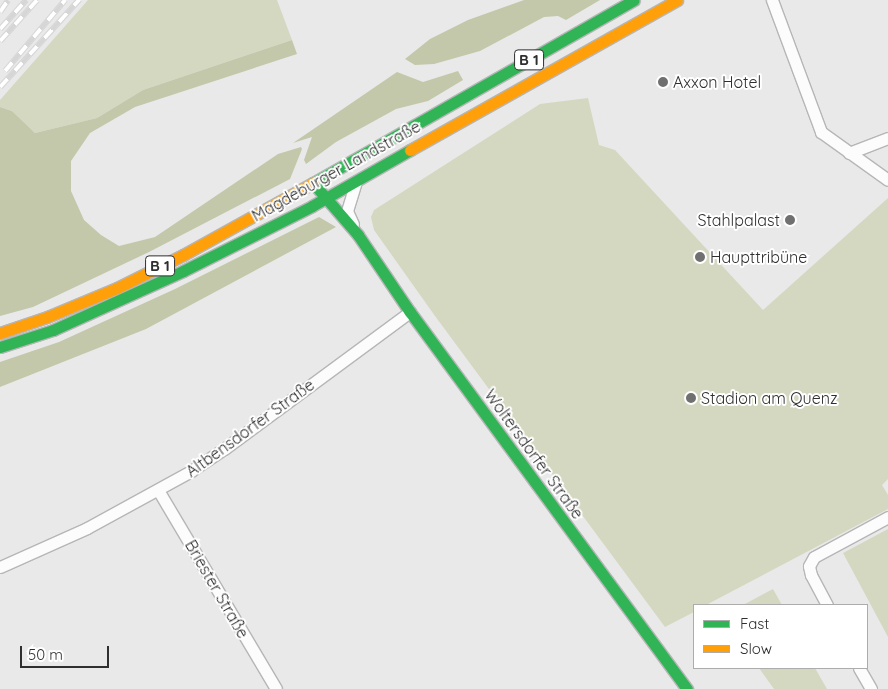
<!DOCTYPE html>
<meta charset="utf-8">
<style>
body{margin:0}
#map{position:relative;width:888px;height:689px;overflow:hidden;background:#e9e9ea;font-family:Quicksand,sans-serif}
div>[style]{position:absolute}
.green>*{inset:0;background:#d4d8c0}
.forest>*{inset:0;background:#c2c8a9}
.roads{filter:drop-shadow(1px 0 #b6b6b7) drop-shadow(-1px 0 #b6b6b7) drop-shadow(0 1px #b6b6b7) drop-shadow(0 -1px #b6b6b7)}
.street>*{height:11px;margin:-5.5px;padding:0 5.5px;transform-origin:5.5px;border-radius:5.5px;background:#fcfcfc}
.fast>*{height:11px;margin:-5.5px;padding:0 5.5px;transform-origin:5.5px;border-radius:5.5px;background:#30b455}
.slow>*{height:11px;margin:-5.5px;padding:0 5.5px;transform-origin:5.5px;border-radius:5.5px;background:#ff9f0a}
.rail>*{height:5.5px;margin-top:-2.75px;transform-origin:0;background:repeating-linear-gradient(90deg,#fff 0 11px,#d6d6d7 0 22px);box-sizing:border-box;border-block:1px solid #d6d6d7}
.dots>*{width:14px;height:14px;translate:-50% -50%;box-sizing:border-box;border:2px solid #fff;border-radius:50%}
span{translate:-50% -50%;white-space:nowrap;text-align:center;line-height:1.15;-webkit-text-stroke:4px #fff;paint-order:stroke}
.shield-label span{padding:1px 4px;background:#fff;border:1px solid;border-radius:4px;-webkit-text-stroke-width:0}
.shield-label{font-size:15px;color:#2f2f30;font-weight:700}
.poi-label{font-size:16px;color:#2f2f30}
.left{translate:0 -50%;text-align:left}
.right{translate:-100% -50%;text-align:right}
.street-label{font-size:16px;color:#2f2f30}
.legend{position:absolute;left:693px;top:604px;width:175px;height:65px;box-sizing:border-box;background:#fff;border:1px solid #acacac;margin:0;padding:6px 9px;list-style:none;font-size:15px;color:#2f2f30}
.legend li{display:flex;align-items:center;gap:10px;height:25px}
.legend b{width:25px;border:1px solid #acacac}
.scale{position:absolute;left:20px;top:646px;width:89px;height:22px;box-sizing:border-box;border:2px solid #2f2f30;border-top:0;padding-left:6px;font-size:15px;line-height:18px;white-space:nowrap;color:#2f2f30;-webkit-text-stroke:4px #fff;paint-order:stroke}
</style>
<div id="map">
<div class="green">
<div style="clip-path:polygon(88px 0,277px 0,292px 40px,143px 90px,97px 118px,35px 133px,12px 111px,0 107px,0 100px)"></div>
<div style="clip-path:polygon(588px 98px,599px 145px,615px 150px,763px 310px,888px 198px,888px 479px,882px 485px,888px 495px,888px 509px,706px 605px,694px 605px,694px 612px,665px 627px,435px 316px,374px 230px,371px 217px,374px 210px,540px 104px)"></div>
<div style="clip-path:polygon(888px 529px,888px 637px,843px 553px)"></div>
<div style="clip-path:polygon(773px 589px,782px 605px,743px 605px)"></div>
<div style="clip-path:polygon(759px 668px,815px 668px,827px 689px,774px 689px)"></div>
</div>
<div class="forest">
<div style="clip-path:polygon(524px 0,600px 0,566px 20px,558px 16px,544px 17px,480px 51px,434px 64px,415px 65px,405px 59px,430px 39px,468px 20px)"></div>
<div style="clip-path:polygon(292px 40px,297px 54px,135px 107px,90px 133px,71px 161px,71px 191px,84px 220px,101px 235px,119px 246px,155px 237px,278px 154px,301px 147px,302px 149px,290px 179px,149px 252px,33px 307px,0 316px,0 107px,12px 111px,35px 133px,97px 118px,143px 90px)"></div>
<div style="clip-path:polygon(458px 71px,463px 80px,428px 101px,396px 109px,336px 142px,306px 164px,304px 160px,312px 137px,293px 143px,397px 72px,423px 82px)"></div>
<div style="clip-path:polygon(319px 217px,336px 227px,146px 329px,0 387px,0 362px,59px 342px,175px 289px)"></div>
</div>
<div class="roads">
<div class="street">
<div style="left:772px;top:0;width:141px;rotate:69.6deg"></div>
<div style="left:821px;top:132px;width:82px;rotate:35.6deg"></div>
<div style="left:849px;top:153px;width:42px;rotate:-21deg"></div>
<div style="left:353px;top:224px;width:14px;rotate:-115deg"></div>
<div style="left:347px;top:211px;width:31px;rotate:-73deg"></div>
<div style="left:158px;top:490px;width:231px;rotate:59.3deg"></div>
<div style="left:0;top:567px;width:95px;rotate:-24.1deg"></div>
<div style="left:87px;top:528px;width:119px;rotate:-28.7deg"></div>
<div style="left:191px;top:471px;width:40px;rotate:-34deg"></div>
<div style="left:224px;top:449px;width:231px;rotate:-36.4deg"></div>
<div style="left:827px;top:605px;width:34px;rotate:-118deg"></div>
<div style="left:811px;top:575px;width:9px;rotate:-103deg"></div>
<div style="left:809px;top:566px;width:10px;rotate:-61deg"></div>
<div style="left:814px;top:557px;width:84px;rotate:-28.4deg"></div>
<div style="left:859px;top:668px;width:24px;rotate:60deg"></div>
</div>
<div class="fast">
<div style="left:313px;top:183px;width:69px;rotate:49.1deg"></div>
<div style="left:358px;top:235px;width:93px;rotate:56deg"></div>
<div style="left:410px;top:312px;width:468px;rotate:53.7deg"></div>
<div style="left:313px;top:183px;width:369px;rotate:-29.7deg"></div>
<div style="left:0;top:347px;width:56px;rotate:-17.8deg"></div>
<div style="left:53px;top:330px;width:143px;rotate:-24.4deg"></div>
<div style="left:183px;top:271px;width:144px;rotate:-26.7deg"></div>
<div style="left:312px;top:206px;width:113px;rotate:-29.7deg"></div>
</div>
<div class="slow">
<div style="left:410px;top:150px;width:306px;rotate:-29.3deg"></div>
<div style="left:0;top:333px;width:50px;rotate:-18.8deg"></div>
<div style="left:47px;top:317px;width:76px;rotate:-22.5deg"></div>
<div style="left:117px;top:288px;width:74px;rotate:-26.6deg"></div>
<div style="left:183px;top:255px;width:149px;rotate:-29deg"></div>
</div>
</div>
<div class="rail">
<div style="left:0;top:12px;width:14px;rotate:-56deg"></div>
<div style="left:0;top:29px;width:39px;rotate:-48deg"></div>
<div style="left:0;top:41px;width:55px;rotate:-47.9deg"></div>
<div style="left:5px;top:71px;width:93px;rotate:-49.8deg"></div>
<div style="left:0;top:87px;width:118px;rotate:-47.8deg"></div>
</div>
<div class="dots">
<div style="left:663px;top:82px;background:#707071"></div>
<div style="left:790px;top:220px;background:#707071"></div>
<div style="left:700px;top:257px;background:#707071"></div>
<div style="left:691px;top:398px;background:#707071"></div>
</div>
<div class="shield-label">
<span style="left:529px;top:60px">B 1</span>
<span style="left:160px;top:266px">B 1</span>
</div>
<div class="poi-label">
<span class="left" style="left:673px;top:82px">Axxon Hotel</span>
<span class="right" style="left:780px;top:220px">Stahlpalast</span>
<span class="left" style="left:710px;top:257px">Haupttribüne</span>
<span class="left" style="left:701px;top:398px">Stadion am Quenz</span>
</div>
<div class="street-label">
<span style="left:336px;top:171px;rotate:-29deg">Magdeburger Landstraße</span>
<span style="left:250px;top:428px;rotate:-36deg">Altbensdorfer Straße</span>
<span style="left:534px;top:454px;rotate:54deg">Woltersdorfer Straße</span>
<span style="left:217px;top:589px;rotate:60deg">Briester Straße</span>
</div>
<ul class="legend">
<li><b style="height:6px;background:#30b455"></b>Fast</li>
<li><b style="height:6px;background:#ff9f0a"></b>Slow</li>
</ul>
<div class="scale">50 m</div>
</div>
